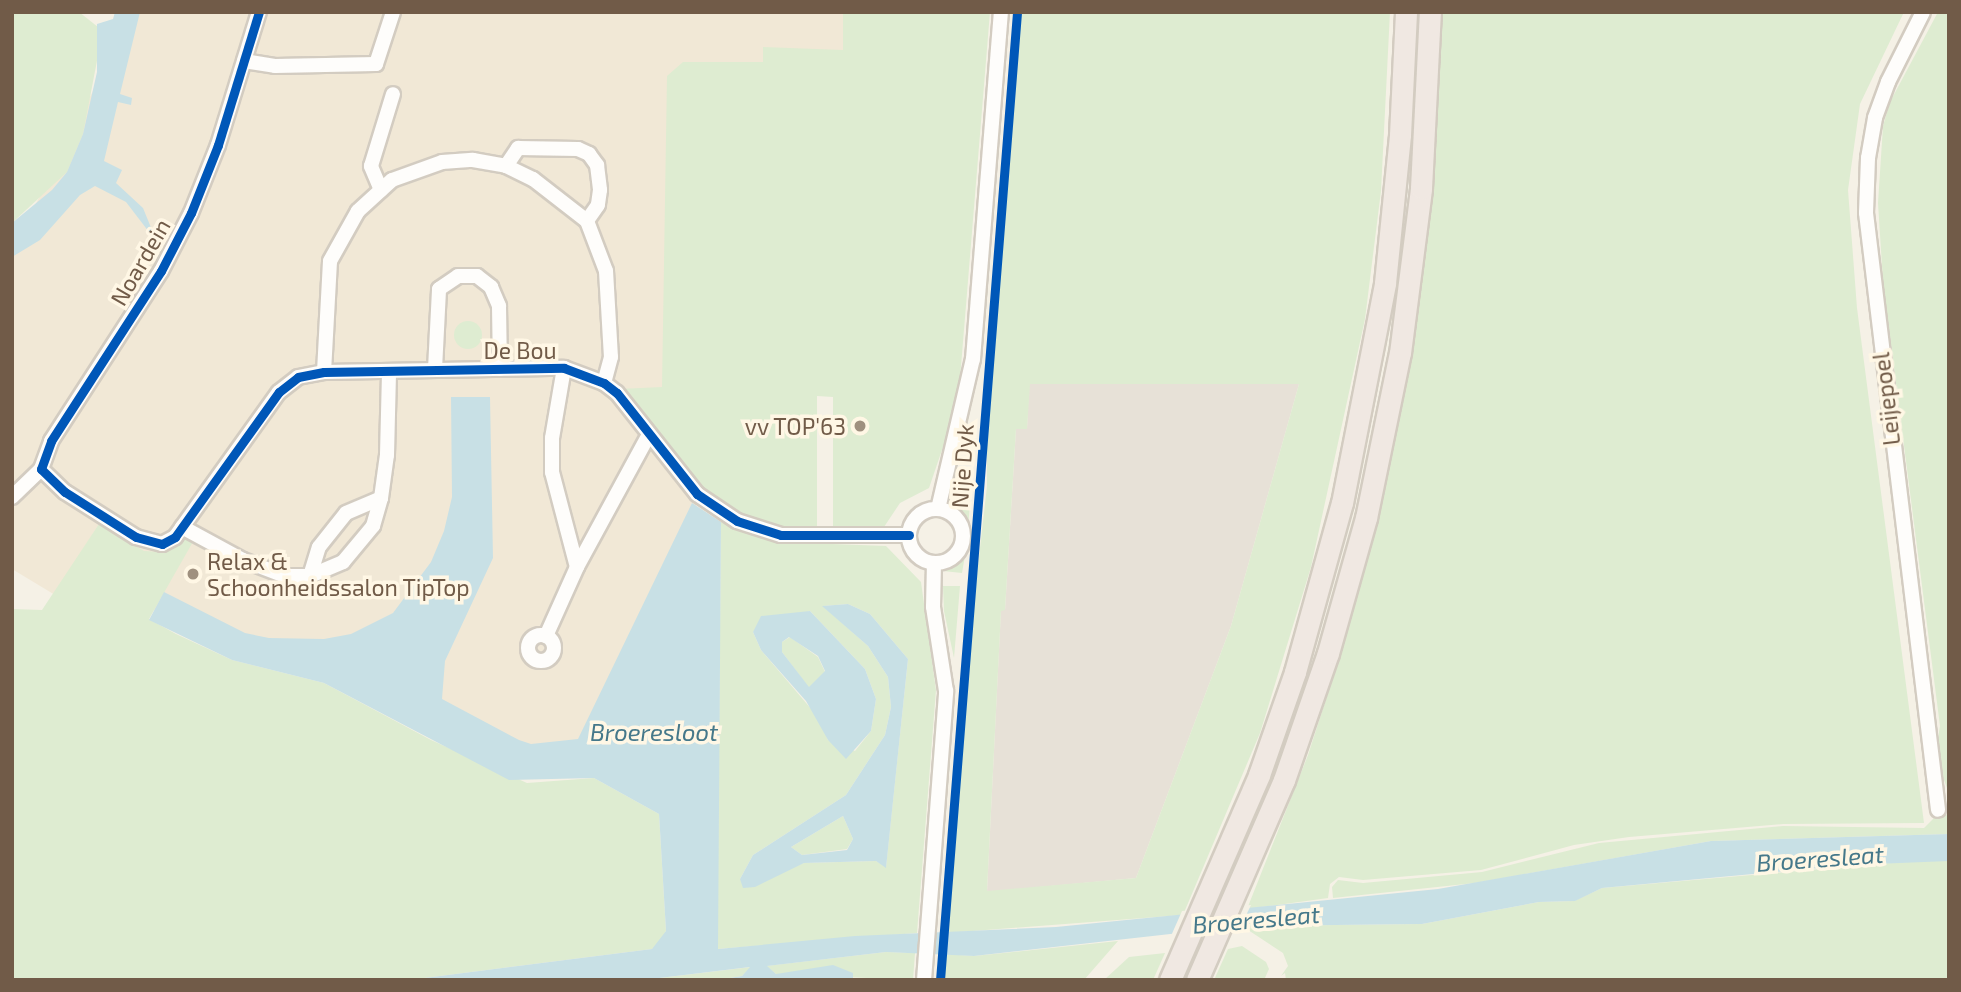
<!DOCTYPE html>
<style>
body{margin:0}
#map{position:relative;width:1961px;height:992px;overflow:hidden;background:#f5f1e6;font-family:"Exo 2",sans-serif}
div>[style]{position:absolute}
.residential>*{inset:0;background:#f1e8d6}
.industrial>*{inset:0;background:#e7e1d7}
.green>*{inset:0;background:#deecd1}
.round{border-radius:50%}
.water>*{inset:0;background:#c8e0e5}
.pier>*{inset:0;background:#f5f1e6}
.roads{filter:drop-shadow(2px 0 #d3ccc1) drop-shadow(-2px 0 #d3ccc1) drop-shadow(0 2px #d3ccc1) drop-shadow(0 -2px #d3ccc1)}
.minor>*{height:14px;margin:-7px;padding:0 7px;transform-origin:7px;border-radius:7px;background:#fefdfb}
.minor>.ring{margin:-7px;padding:0;box-sizing:content-box;background:none;border:14px solid #fefdfb;border-radius:50%}
.highway>*{height:21px;margin:-10.5px;padding:0 10.5px;transform-origin:10.5px;border-radius:10.5px;background:#f0e8e2}
.cycleway>*{height:9px;margin:-4.5px;padding:0 4.5px;transform-origin:4.5px;border-radius:4.5px;background:#0057b8}
.dots>*{width:19px;height:19px;translate:-50% -50%;box-sizing:border-box;border:4px solid #fff7e5;border-radius:50%}
span{translate:-50% -50%;white-space:nowrap;text-align:center;line-height:1.15;-webkit-text-stroke:7px #fff7e5;paint-order:stroke}
.street-label{font-size:23px;color:#715b48}
.poi-label{font-size:23px;color:#715b48}
.right{translate:-100% -50%;text-align:right}
.left{translate:0 -50%;text-align:left}
.water-label{font-size:24px;color:#45788a;font-style:italic}
.frame{position:absolute;inset:0;border:14px solid #715b48;pointer-events:none}
</style>
<div id="map">
<div class="residential">
<div style="clip-path:polygon(133px 12px,851px 12px,852px 75px,683px 407px,699px 529px,588px 765px,451px 731px,165px 611px,65px 601px,12px 569px,12px 251px)"></div>
</div>
<div class="industrial">
<div style="clip-path:polygon(1029px 384px,1299px 384px,1231px 626px,1136px 878px,987px 892px,1001px 610px,1005px 610px,1016px 429px,1027px 429px)"></div>
</div>
<div class="green">
<div style="clip-path:polygon(12px 12px,79px 12px,98px 27px,100px 45px,83px 134px,67px 172px,12px 223px)"></div>
<div style="clip-path:polygon(843px 12px,990px 12px,958px 403px,929px 488px,900px 503px,882px 530px,833px 529px,833px 397px,817px 396px,817px 529px,773px 526px,747px 520px,704px 492px,619px 389px,662px 387px,667px 76px,683px 62px,763px 62px,763px 47px,843px 50px)"></div>
<div style="clip-path:polygon(evenodd,1018px 12px,1390px 12px,1381px 191px,1365px 319px,1311px 567px,1260px 733px,1183px 915px,947px 933px,965px 680px,987px 486px,987px 409px,1018px 12px,1030px 384px,1299px 384px,1231px 626px,1136px 878px,987px 891px,1001px 611px,1005px 610px,1016px 429px,1027px 429px,1030px 384px)"></div>
<div style="clip-path:polygon(1442px 12px,1904px 12px,1860px 104px,1848px 190px,1857px 308px,1924px 823px,1783px 824px,1629px 837px,1574px 845px,1481px 870px,1363px 880px,1339px 877px,1330px 884px,1328px 898px,1247px 909px,1308px 755px,1346px 637px,1389px 466px,1428px 223px)"></div>
<div style="clip-path:polygon(1938px 12px,1949px 12px,1947px 788px,1935px 756px,1940px 726px,1883px 282px,1878px 203px,1883px 126px,1890px 102px)"></div>
<div class="round" style="left:454px;top:321px;width:28px;height:28px"></div>
<div style="clip-path:polygon(948px 500px,970px 503px,968px 531px,962px 517px)"></div>
<div style="clip-path:polygon(evenodd,721px 522px,779px 542px,886px 546px,921px 582px,936px 690px,917px 933px,717px 949px,721px 522px,848px 604px,870px 614px,908px 659px,886px 867px,876px 861px,804px 863px,740px 879px,753px 855px,846px 795px,885px 735px,891px 707px,888px 677px,868px 646px,823px 606px,848px 604px,721px 522px,810px 611px,865px 669px,876px 699px,871px 731px,855px 751px,828px 740px,818px 717px,761px 650px,753px 632px,810px 611px)"></div>
<div style="clip-path:polygon(99px 524px,144px 551px,161px 552px,183px 539px,194px 540px,149px 619px,176px 634px,232px 660px,324px 683px,431px 740px,527px 783px,594px 778px,659px 814px,666px 931px,660px 944px,652px 949px,409px 980px,12px 980px,12px 609px,42px 610px)"></div>
<div style="clip-path:polygon(967px 544px,962px 573px,943px 571px,958px 558px)"></div>
<div style="clip-path:polygon(943px 586px,960px 586px,954px 658px,944px 611px)"></div>
<div style="clip-path:polygon(790px 637px,818px 657px,825px 672px,809px 688px,782px 652px,782px 642px)"></div>
<div style="clip-path:polygon(1938px 814px,1949px 815px,1949px 834px,1711px 841px,1475px 883px,1333px 898px,1332px 887px,1338px 880px,1363px 883px,1482px 872px,1599px 843px,1783px 826px,1924px 828px)"></div>
<div style="clip-path:polygon(843px 816px,853px 839px,847px 849px,802px 855px,791px 847px)"></div>
<div style="clip-path:polygon(1925px 860px,1949px 861px,1949px 980px,1286px 980px,1285px 973px,1281px 976px,1288px 966px,1283px 953px,1242px 926px,1422px 924px,1539px 902px,1574px 901px,1602px 888px)"></div>
<div style="clip-path:polygon(1118px 941px,1084px 980px,942px 980px,944px 954px,974px 956px)"></div>
<div style="clip-path:polygon(1242px 946px,1266px 962px,1269px 969px,1264px 980px,1214px 980px,1228px 949px)"></div>
<div style="clip-path:polygon(886px 952px,915px 953px,913px 980px,776px 974px,766px 966px)"></div>
<div style="clip-path:polygon(1165px 953px,1153px 980px,1104px 980px,1129px 957px)"></div>
<div style="clip-path:polygon(751px 967px,742px 976px,718px 980px,643px 980px)"></div>
</div>
<div class="water">
<div style="clip-path:polygon(115px 12px,140px 12px,120px 94px,132px 98px,131px 105px,118px 102px,104px 161px,122px 170px,116px 183px,143px 208px,152px 230px,149px 232px,126px 202px,95px 186px,80px 195px,40px 240px,12px 257px,12px 223px,52px 190px,67px 172px,83px 134px,97px 72px,97px 24px,113px 19px)"></div>
<div style="clip-path:polygon(451px 397px,490px 397px,493px 558px,445px 661px,442px 699px,519px 740px,531px 744px,578px 739px,692px 503px,721px 522px,718px 949px,855px 936px,1056px 927px,1438px 889px,1711px 841px,1949px 834px,1949px 861px,1850px 865px,1602px 888px,1575px 901px,1539px 902px,1422px 924px,1242px 926px,974px 956px,886px 952px,767px 966px,776px 974px,833px 965px,853px 973px,853px 980px,718px 980px,742px 976px,750px 967px,643px 980px,409px 980px,652px 949px,666px 931px,659px 814px,594px 778px,509px 780px,324px 683px,232px 660px,149px 620px,164px 592px,245px 633px,269px 638px,324px 639px,351px 634px,393px 613px,431px 562px,444px 531px,452px 497px)"></div>
<div style="clip-path:polygon(evenodd,848px 604px,870px 614px,908px 659px,886px 868px,876px 861px,804px 863px,755px 887px,743px 888px,740px 879px,753px 855px,846px 795px,885px 735px,891px 707px,888px 677px,868px 646px,822px 606px,848px 604px,843px 816px,853px 839px,847px 850px,802px 855px,791px 847px,843px 816px)"></div>
<div style="clip-path:polygon(evenodd,810px 611px,865px 669px,876px 699px,871px 731px,846px 759px,828px 740px,806px 701px,761px 650px,753px 632px,761px 616px,810px 611px,789px 637px,818px 656px,825px 671px,809px 687px,782px 652px,782px 642px,789px 637px)"></div>
</div>
<div class="pier">
<div style="clip-path:polygon(1251px 905px,1239px 930px,1171px 936px,1182px 911px)"></div>
</div>
<div class="roads">
<div class="minor">
<div style="left:1923px;top:12px;width:78px;rotate:116.6deg"></div>
<div style="left:1888px;top:82px;width:38px;rotate:110deg"></div>
<div style="left:1875px;top:118px;width:41px;rotate:99.9deg"></div>
<div style="left:1868px;top:158px;width:55px;rotate:92.1deg"></div>
<div style="left:1866px;top:213px;width:601px;rotate:83.12deg"></div>
<div style="left:244px;top:61px;width:31px;rotate:9deg"></div>
<div style="left:275px;top:66px;width:101px;rotate:-1.1deg"></div>
<div style="left:376px;top:64px;width:55px;rotate:-71.9deg"></div>
<div style="left:506px;top:166px;width:22px;rotate:-56deg"></div>
<div style="left:518px;top:148px;width:60px;rotate:1deg"></div>
<div style="left:578px;top:149px;width:12px;rotate:24deg"></div>
<div style="left:589px;top:154px;width:14px;rotate:54deg"></div>
<div style="left:597px;top:165px;width:25px;rotate:83deg"></div>
<div style="left:600px;top:190px;width:15px;rotate:98deg"></div>
<div style="left:598px;top:205px;width:19px;rotate:125deg"></div>
<div style="left:381px;top:190px;width:26px;rotate:-113deg"></div>
<div style="left:371px;top:166px;width:75px;rotate:-73deg"></div>
<div style="left:564px;top:368px;width:71px;rotate:99.7deg"></div>
<div style="left:552px;top:438px;width:34px;rotate:90deg"></div>
<div style="left:552px;top:472px;width:98px;rotate:75.3deg"></div>
<div style="left:435px;top:369px;width:80px;rotate:-87.1deg"></div>
<div style="left:439px;top:289px;width:23px;rotate:-34deg"></div>
<div style="left:458px;top:276px;width:19px"></div>
<div style="left:477px;top:276px;width:18px;rotate:38deg"></div>
<div style="left:491px;top:287px;width:21px;rotate:67deg"></div>
<div style="left:499px;top:306px;width:63px;rotate:89.1deg"></div>
<div style="left:324px;top:372px;width:111px;rotate:-86.9deg"></div>
<div style="left:330px;top:261px;width:57px;rotate:-60.8deg"></div>
<div style="left:358px;top:211px;width:46px;rotate:-42.4deg"></div>
<div style="left:392px;top:180px;width:53px;rotate:-19.8deg"></div>
<div style="left:442px;top:162px;width:31px;rotate:-4deg"></div>
<div style="left:473px;top:160px;width:34px;rotate:10deg"></div>
<div style="left:506px;top:166px;width:30px;rotate:26deg"></div>
<div style="left:533px;top:179px;width:68px;rotate:37.9deg"></div>
<div style="left:587px;top:221px;width:53px;rotate:69.2deg"></div>
<div style="left:606px;top:271px;width:86px;rotate:86.7deg"></div>
<div style="left:611px;top:357px;width:27px;rotate:105deg"></div>
<div style="left:41px;top:469px;width:33px;rotate:44deg"></div>
<div style="left:65px;top:492px;width:84px;rotate:32.4deg"></div>
<div style="left:136px;top:537px;width:27px;rotate:15deg"></div>
<div style="left:162px;top:544px;width:15px;rotate:-28deg"></div>
<div style="left:175px;top:537px;width:178px;rotate:-54.4deg"></div>
<div style="left:279px;top:392px;width:24px;rotate:-38deg"></div>
<div style="left:298px;top:377px;width:26px;rotate:-11deg"></div>
<div style="left:324px;top:372px;width:240px;rotate:-1deg"></div>
<div style="left:564px;top:368px;width:43px;rotate:20.6deg"></div>
<div style="left:604px;top:383px;width:16px;rotate:38deg"></div>
<div style="left:617px;top:393px;width:129px;rotate:51.6deg"></div>
<div style="left:697px;top:494px;width:48px;rotate:34deg"></div>
<div style="left:737px;top:521px;width:46px;rotate:17.7deg"></div>
<div style="left:781px;top:535px;width:128px"></div>
<div style="left:41px;top:469px;width:30px;rotate:-70deg"></div>
<div style="left:51px;top:441px;width:202px;rotate:-57.1deg"></div>
<div style="left:161px;top:271px;width:65px;rotate:-62.7deg"></div>
<div style="left:191px;top:213px;width:73px;rotate:-68.3deg"></div>
<div style="left:218px;top:145px;width:139px;rotate:-72.9deg"></div>
<div style="left:12px;top:497px;width:40px;rotate:-44deg"></div>
<div style="left:938px;top:509px;width:154px;rotate:-76.9deg"></div>
<div style="left:973px;top:359px;width:348px;rotate:-85.4deg"></div>
<div class="ring" style="left:909px;top:509px;width:40px;height:40px"></div>
<div style="left:182px;top:527px;width:69px;rotate:28.4deg"></div>
<div style="left:243px;top:560px;width:45px;rotate:20.9deg"></div>
<div style="left:285px;top:576px;width:25px"></div>
<div style="left:310px;top:576px;width:36px;rotate:-23deg"></div>
<div style="left:343px;top:562px;width:47px;rotate:-50.2deg"></div>
<div style="left:373px;top:526px;width:29px;rotate:-74deg"></div>
<div style="left:381px;top:498px;width:43px;rotate:-82.1deg"></div>
<div style="left:387px;top:455px;width:82px;rotate:-88.6deg"></div>
<div style="left:310px;top:576px;width:30px;rotate:-73deg"></div>
<div style="left:319px;top:547px;width:43px;rotate:-51.5deg"></div>
<div style="left:346px;top:513px;width:38px;rotate:-23deg"></div>
<div class="ring" style="left:528px;top:635px;width:12px;height:12px"></div>
<div style="left:546px;top:636px;width:76px;rotate:-65.8deg"></div>
<div style="left:577px;top:567px;width:149px;rotate:-61.5deg"></div>
<div style="left:924px;top:980px;width:290px;rotate:-85.6deg"></div>
<div style="left:946px;top:691px;width:85px;rotate:-98.8deg"></div>
<div style="left:933px;top:607px;width:44px;rotate:-88.7deg"></div>
</div>
<div class="highway">
<div style="left:1170px;top:980px;width:223px;rotate:-66.5deg"></div>
<div style="left:1259px;top:775px;width:109px;rotate:-70.7deg"></div>
<div style="left:1295px;top:672px;width:175px;rotate:-74.5deg"></div>
<div style="left:1342px;top:503px;width:224px;rotate:-78.9deg"></div>
<div style="left:1385px;top:283px;width:149px;rotate:-84.2deg"></div>
<div style="left:1400px;top:135px;width:123px;rotate:-87.2deg"></div>
<div style="left:1197px;top:980px;width:218px;rotate:-66.5deg"></div>
<div style="left:1284px;top:780px;width:134px;rotate:-70.9deg"></div>
<div style="left:1328px;top:653px;width:140px;rotate:-74.3deg"></div>
<div style="left:1366px;top:518px;width:168px;rotate:-78.4deg"></div>
<div style="left:1400px;top:353px;width:166px;rotate:-82.7deg"></div>
<div style="left:1421px;top:188px;width:176px;rotate:-87.1deg"></div>
</div>
</div>
<div class="cycleway">
<div style="left:41px;top:469px;width:33px;rotate:44deg"></div>
<div style="left:65px;top:492px;width:84px;rotate:32.4deg"></div>
<div style="left:136px;top:537px;width:27px;rotate:15deg"></div>
<div style="left:162px;top:544px;width:15px;rotate:-28deg"></div>
<div style="left:175px;top:537px;width:178px;rotate:-54.4deg"></div>
<div style="left:279px;top:392px;width:24px;rotate:-38deg"></div>
<div style="left:298px;top:377px;width:26px;rotate:-11deg"></div>
<div style="left:324px;top:372px;width:240px;rotate:-1deg"></div>
<div style="left:564px;top:368px;width:43px;rotate:20.6deg"></div>
<div style="left:604px;top:383px;width:16px;rotate:38deg"></div>
<div style="left:617px;top:393px;width:129px;rotate:51.6deg"></div>
<div style="left:697px;top:494px;width:48px;rotate:34deg"></div>
<div style="left:737px;top:521px;width:46px;rotate:17.7deg"></div>
<div style="left:781px;top:535px;width:128px"></div>
<div style="left:41px;top:469px;width:30px;rotate:-70deg"></div>
<div style="left:51px;top:441px;width:202px;rotate:-57.1deg"></div>
<div style="left:161px;top:271px;width:65px;rotate:-62.7deg"></div>
<div style="left:191px;top:213px;width:73px;rotate:-68.3deg"></div>
<div style="left:218px;top:145px;width:139px;rotate:-72.9deg"></div>
<div style="left:940px;top:980px;width:971px;rotate:-85.45deg"></div>
</div>
<div class="dots">
<div style="left:860px;top:426px;background:#9f907f"></div>
<div style="left:193px;top:574px;background:#9f907f"></div>
</div>
<div class="street-label">
<span style="left:140px;top:262px;rotate:-60deg">Noardein</span>
<span style="left:520px;top:350px">De Bou</span>
<span style="left:1886px;top:399px;rotate:-97deg">Leijepoel</span>
<span style="left:962px;top:466px;rotate:-86deg">Nije Dyk</span>
</div>
<div class="poi-label">
<span class="right" style="left:846px;top:426px">vv TOP'63</span>
<span class="left" style="left:207px;top:574px">Relax &amp;<br>Schoonheidssalon TipTop</span>
</div>
<div class="water-label">
<span style="left:654px;top:732px">Broeresloot</span>
<span style="left:1820px;top:858px;rotate:-4deg">Broeresleat</span>
<span style="left:1256px;top:919px;rotate:-5deg">Broeresleat</span>
</div>
<div class="frame"></div>
</div>
